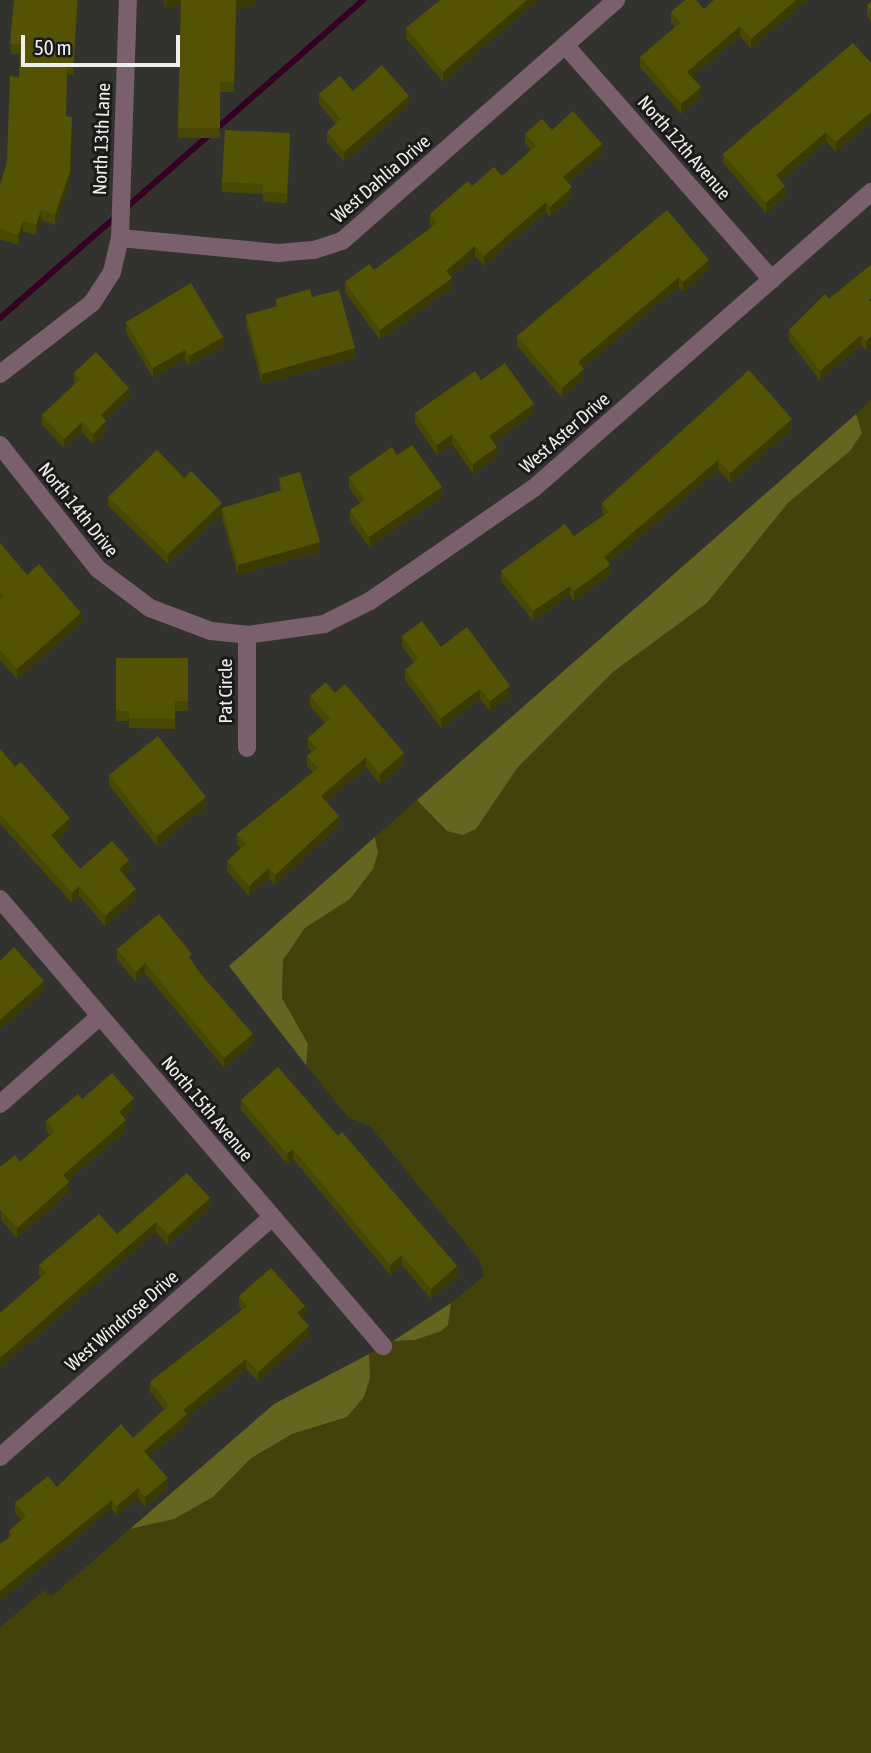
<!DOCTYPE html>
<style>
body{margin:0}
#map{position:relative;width:871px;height:1753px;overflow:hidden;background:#32332f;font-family:"Asap Condensed",sans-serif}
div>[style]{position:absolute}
.green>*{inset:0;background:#43420b}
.forest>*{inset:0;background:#66651f}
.stream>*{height:6px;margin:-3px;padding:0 3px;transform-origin:3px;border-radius:3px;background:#340123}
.street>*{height:18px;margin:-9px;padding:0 9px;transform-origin:9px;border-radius:9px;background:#7a5f6d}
.wall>*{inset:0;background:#484703}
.shaded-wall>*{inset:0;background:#3b3a03}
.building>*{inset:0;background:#545304}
span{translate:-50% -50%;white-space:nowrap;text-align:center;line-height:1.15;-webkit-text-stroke:6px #1a1a19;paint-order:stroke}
.street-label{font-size:19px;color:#eeeeec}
.scale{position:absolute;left:21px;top:35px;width:159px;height:32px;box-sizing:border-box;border:4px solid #eeeeec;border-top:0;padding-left:9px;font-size:21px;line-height:24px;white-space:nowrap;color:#eeeeec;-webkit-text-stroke:5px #1a1a19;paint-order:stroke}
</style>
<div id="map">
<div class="green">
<div style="clip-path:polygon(871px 400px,871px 1753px,0 1753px,0 1627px,45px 1590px,51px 1597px,130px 1529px,174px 1519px,213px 1497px,250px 1459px,292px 1434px,347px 1417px,364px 1397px,370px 1378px,369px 1354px,393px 1341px,415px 1340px,448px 1325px,451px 1303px,484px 1276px,480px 1261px,370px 1126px,348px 1117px,306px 1065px,308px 1044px,282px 998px,283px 960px,305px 928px,350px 899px,373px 869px,378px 853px,375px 837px,417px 800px,447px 831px,476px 829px,518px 767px,613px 672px,707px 603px,788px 503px,850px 451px,862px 433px,856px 414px)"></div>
</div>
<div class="forest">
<div style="clip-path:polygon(856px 414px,862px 433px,850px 451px,788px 503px,707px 603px,613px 672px,518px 767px,476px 829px,463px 835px,447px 831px,417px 800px)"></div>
<div style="clip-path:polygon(375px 837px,378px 853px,373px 869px,350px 899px,305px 928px,283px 960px,282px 998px,308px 1044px,306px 1065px,229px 966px)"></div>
<div style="clip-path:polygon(451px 1303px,448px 1325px,441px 1331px,415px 1340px,393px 1341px)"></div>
<div style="clip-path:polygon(369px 1354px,370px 1378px,364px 1397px,347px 1417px,292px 1434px,250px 1459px,213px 1497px,174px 1519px,130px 1529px,274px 1404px)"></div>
</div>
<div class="stream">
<div style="left:0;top:318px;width:483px;rotate:-41.2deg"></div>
</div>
<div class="street">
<div style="left:565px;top:45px;width:313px;rotate:48.6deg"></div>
<div style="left:120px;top:238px;width:159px;rotate:5.4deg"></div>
<div style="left:278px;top:253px;width:36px;rotate:-5deg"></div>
<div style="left:314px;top:250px;width:29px;rotate:-18deg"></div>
<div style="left:342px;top:241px;width:365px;rotate:-41.3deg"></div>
<div style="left:0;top:374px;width:116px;rotate:-37.7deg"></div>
<div style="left:92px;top:303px;width:37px;rotate:-57deg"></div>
<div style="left:112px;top:272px;width:35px;rotate:-77deg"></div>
<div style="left:120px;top:238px;width:238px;rotate:-88.1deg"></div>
<div style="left:0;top:445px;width:158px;rotate:51.7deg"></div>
<div style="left:98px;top:569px;width:65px;rotate:36.9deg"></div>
<div style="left:150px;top:608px;width:65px;rotate:20.7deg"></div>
<div style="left:211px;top:631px;width:36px;rotate:6deg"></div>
<div style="left:247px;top:635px;width:78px;rotate:-8.1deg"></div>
<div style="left:324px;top:624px;width:51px;rotate:-26.6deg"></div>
<div style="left:370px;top:601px;width:199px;rotate:-34.6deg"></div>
<div style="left:534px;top:488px;width:449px;rotate:-41.3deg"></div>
<div style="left:247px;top:635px;width:113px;rotate:90deg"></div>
<div style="left:0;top:899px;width:589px;rotate:49.41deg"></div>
<div style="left:0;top:1104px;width:133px;rotate:-41.3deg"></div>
<div style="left:0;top:1457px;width:363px;rotate:-41.4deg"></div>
</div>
<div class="wall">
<div style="clip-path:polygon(14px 0,78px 0,73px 75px,67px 74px,66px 116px,70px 182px,55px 225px,41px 220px,36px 235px,23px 231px,18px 245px,0 239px,0 185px,7px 163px,19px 77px,20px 54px,10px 54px)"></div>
<div style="clip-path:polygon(164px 0,256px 0,256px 4px,236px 10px,234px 92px,220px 92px,220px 138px,178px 138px,181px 4px,166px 9px)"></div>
<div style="clip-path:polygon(538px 0,443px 82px,406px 38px,406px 28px)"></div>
<div style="clip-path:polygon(714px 0,807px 0,751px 49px,740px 36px,692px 77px,701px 97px,681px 114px,640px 67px,640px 57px,675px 27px,671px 22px,671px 12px,704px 9px)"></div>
<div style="clip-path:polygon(871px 2px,871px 22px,867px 15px,867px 5px)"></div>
<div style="clip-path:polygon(853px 43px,836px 152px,826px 141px,781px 181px,785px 196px,766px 213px,723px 163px,723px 154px)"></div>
<div style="clip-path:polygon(353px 91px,409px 106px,344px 162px,327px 142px,327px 132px,336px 124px,319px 104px,319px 94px)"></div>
<div style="clip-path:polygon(552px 130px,602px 154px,568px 183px,572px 197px,550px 217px,546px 212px,484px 266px,475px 256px,451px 277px,452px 288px,380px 340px,345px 292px,345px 282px,374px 270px,432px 227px,430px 224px,430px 214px,472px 186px,502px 176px,531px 150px,525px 143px,525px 134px)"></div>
<div style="clip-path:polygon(290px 143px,287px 203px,263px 202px,263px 194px,222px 192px,222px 182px)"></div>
<div style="clip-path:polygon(667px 210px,709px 270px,683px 292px,679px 287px,583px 367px,584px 379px,562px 398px,517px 346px,517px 336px)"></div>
<div style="clip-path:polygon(871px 265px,866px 351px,861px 345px,820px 381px,789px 340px,789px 330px)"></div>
<div style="clip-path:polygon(312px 297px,355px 358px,262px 384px,246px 325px,246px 315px,276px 307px,276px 299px)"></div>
<div style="clip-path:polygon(126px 322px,223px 347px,189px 366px,185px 359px,153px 378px,126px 332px)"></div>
<div style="clip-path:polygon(74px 373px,129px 398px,105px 420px,106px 431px,93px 444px,82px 432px,64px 448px,42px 425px,42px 415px,75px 384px,74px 383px)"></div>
<div style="clip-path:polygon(481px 380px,534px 414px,493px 443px,497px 457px,473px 474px,452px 444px,437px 455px,415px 423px,415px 413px)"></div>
<div style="clip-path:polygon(792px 429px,730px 483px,718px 470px,609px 563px,610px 575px,574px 601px,570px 595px,533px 621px,501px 581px,501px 571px,574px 536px,604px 515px,602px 513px,602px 503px)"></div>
<div style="clip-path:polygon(349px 477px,442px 497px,369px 547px,350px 520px,350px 510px,360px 503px,349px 487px)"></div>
<div style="clip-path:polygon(184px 478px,222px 513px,168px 564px,108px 506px,108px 497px)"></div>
<div style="clip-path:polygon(279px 478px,320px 552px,238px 575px,222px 518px,222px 508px,280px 491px)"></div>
<div style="clip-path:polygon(0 543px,27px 575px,81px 623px,17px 679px,0 660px)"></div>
<div style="clip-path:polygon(402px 636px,441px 647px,510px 696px,490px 711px,480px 699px,441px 728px,405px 680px,405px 670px,414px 663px,402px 646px)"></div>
<div style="clip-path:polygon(116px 658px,188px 658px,188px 711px,175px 711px,175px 729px,129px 728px,129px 721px,116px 721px)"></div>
<div style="clip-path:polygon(335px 693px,404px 763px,380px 784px,366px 767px,326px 802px,339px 825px,275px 885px,269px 878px,249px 896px,227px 871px,227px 861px,241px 848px,237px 844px,237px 834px,313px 772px,307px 766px,307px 756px,312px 752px,308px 748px,308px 738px,325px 723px,310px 706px,310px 696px)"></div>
<div style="clip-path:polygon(0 749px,70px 828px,56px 841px,80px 869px,129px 870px,124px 875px,136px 899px,105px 926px,79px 896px,72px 903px,0 824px)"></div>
<div style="clip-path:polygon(109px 775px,206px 807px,157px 846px,109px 785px)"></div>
<div style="clip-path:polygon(117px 949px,192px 962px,253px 1044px,224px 1068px,145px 973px,136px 982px,117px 959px)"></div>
<div style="clip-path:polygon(82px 1099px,134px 1108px,124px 1117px,126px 1130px,68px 1181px,69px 1192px,17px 1238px,1px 1220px,0 1167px,20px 1162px,50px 1135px,46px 1131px,46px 1121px)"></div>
<div style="clip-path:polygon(241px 1100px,338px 1136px,457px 1276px,431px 1299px,402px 1265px,390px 1275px,293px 1159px,287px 1164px,241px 1110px)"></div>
<div style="clip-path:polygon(187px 1173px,210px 1208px,168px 1245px,156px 1232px,41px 1277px,39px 1275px,39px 1265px,117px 1234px)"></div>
<div style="clip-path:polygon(239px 1296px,305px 1316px,302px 1318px,309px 1336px,258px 1381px,246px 1369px,187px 1417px,187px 1424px,149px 1456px,168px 1488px,145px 1507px,138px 1498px,117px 1516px,112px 1509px,9px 1537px,9px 1531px,21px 1520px,15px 1513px,15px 1503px,57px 1487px,133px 1438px,165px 1410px,150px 1392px,150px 1382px,242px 1310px,239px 1306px)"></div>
</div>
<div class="shaded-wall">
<div style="clip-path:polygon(166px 0,181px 0,181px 4px,166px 9px)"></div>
<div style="clip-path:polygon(236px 0,256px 0,256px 4px,236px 10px,234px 92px)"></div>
<div style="clip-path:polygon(527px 0,538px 0,443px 82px,443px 72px)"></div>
<div style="clip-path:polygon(796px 0,807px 0,751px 49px,751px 39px)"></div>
<div style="clip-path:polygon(740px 26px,740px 36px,687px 81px,687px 72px)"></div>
<div style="clip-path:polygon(701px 87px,701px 97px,681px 114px,681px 104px)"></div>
<div style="clip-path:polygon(409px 96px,409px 106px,344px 162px,344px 152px)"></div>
<div style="clip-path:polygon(871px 112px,871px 122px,836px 152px,836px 142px)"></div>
<div style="clip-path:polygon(72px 117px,70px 182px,55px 225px,55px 215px)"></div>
<div style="clip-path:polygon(826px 132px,826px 141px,776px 185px,776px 175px)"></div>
<div style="clip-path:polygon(602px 144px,602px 154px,563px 187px,563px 177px)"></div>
<div style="clip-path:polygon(785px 186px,785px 196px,766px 213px,766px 203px)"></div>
<div style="clip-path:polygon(572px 187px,572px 197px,550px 217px,550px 207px)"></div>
<div style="clip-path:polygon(546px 202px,546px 212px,484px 266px,484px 256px)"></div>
<div style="clip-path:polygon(41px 210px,41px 220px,36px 235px,36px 225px)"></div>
<div style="clip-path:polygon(23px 221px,23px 231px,18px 245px,18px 235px)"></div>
<div style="clip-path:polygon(475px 246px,475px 256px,446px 281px,446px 271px)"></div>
<div style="clip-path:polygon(709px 260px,709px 270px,683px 292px,683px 282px)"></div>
<div style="clip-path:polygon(679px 277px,679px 287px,578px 372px,578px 362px)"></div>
<div style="clip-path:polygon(452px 278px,452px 288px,380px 340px,380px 330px)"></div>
<div style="clip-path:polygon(861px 335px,861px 345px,820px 381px,820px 371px)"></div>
<div style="clip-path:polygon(871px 336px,871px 346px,866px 351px,866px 341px)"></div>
<div style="clip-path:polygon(223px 337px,223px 347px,189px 366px,189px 356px)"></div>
<div style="clip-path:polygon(355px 348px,355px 358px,262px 384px,262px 374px)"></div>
<div style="clip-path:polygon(185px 350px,185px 359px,153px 378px,153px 368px)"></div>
<div style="clip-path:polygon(584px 369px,584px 379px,562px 398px,562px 388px)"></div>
<div style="clip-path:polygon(129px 388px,129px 398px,101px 425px,101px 415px)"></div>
<div style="clip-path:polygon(534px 404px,534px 414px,489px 446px,489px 436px)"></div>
<div style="clip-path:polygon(792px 419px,792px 429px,730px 483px,730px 473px)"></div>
<div style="clip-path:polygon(106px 421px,106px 431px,93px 444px,93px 434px)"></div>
<div style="clip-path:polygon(82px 422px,82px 432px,64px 448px,64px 439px)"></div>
<div style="clip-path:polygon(452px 434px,452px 444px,437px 455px,437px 445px)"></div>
<div style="clip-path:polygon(497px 447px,497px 457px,473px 474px,473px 464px)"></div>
<div style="clip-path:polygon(718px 460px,718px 470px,604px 567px,604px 557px)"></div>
<div style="clip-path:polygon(442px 487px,442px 497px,369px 547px,369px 537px)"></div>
<div style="clip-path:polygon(222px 503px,222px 513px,168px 564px,168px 554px)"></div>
<div style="clip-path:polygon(320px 542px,320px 552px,238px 575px,238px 565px)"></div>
<div style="clip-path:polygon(610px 565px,610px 575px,574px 601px,574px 591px)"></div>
<div style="clip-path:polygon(570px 586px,570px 595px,533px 621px,533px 611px)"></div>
<div style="clip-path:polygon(81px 613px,81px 623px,17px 679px,17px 669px)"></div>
<div style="clip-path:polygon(510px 686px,510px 696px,490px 711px,490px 701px)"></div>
<div style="clip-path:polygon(480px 689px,480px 699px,441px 728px,441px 718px)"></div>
<div style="clip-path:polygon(404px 753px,404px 763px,380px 784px,380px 774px)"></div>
<div style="clip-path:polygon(366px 757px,366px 767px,321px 806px,321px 796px)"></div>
<div style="clip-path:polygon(206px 797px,206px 807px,157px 846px,157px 836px)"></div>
<div style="clip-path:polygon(339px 816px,339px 825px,275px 885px,275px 875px)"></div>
<div style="clip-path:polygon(70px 818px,70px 828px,51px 845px,51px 835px)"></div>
<div style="clip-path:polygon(129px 860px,129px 870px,119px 879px,119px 869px)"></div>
<div style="clip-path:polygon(269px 868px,269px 878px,249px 896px,249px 886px)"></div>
<div style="clip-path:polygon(79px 886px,79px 896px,72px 903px,72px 893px)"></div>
<div style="clip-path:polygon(136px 889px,136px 899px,105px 926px,105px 916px)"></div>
<div style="clip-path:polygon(145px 963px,145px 973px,136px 982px,136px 972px)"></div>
<div style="clip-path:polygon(44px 981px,44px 991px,0 1030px,0 1020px)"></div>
<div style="clip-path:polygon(253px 1034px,253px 1044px,224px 1068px,224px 1058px)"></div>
<div style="clip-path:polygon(134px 1098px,134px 1108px,119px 1122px,119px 1112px)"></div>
<div style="clip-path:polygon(126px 1120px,126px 1130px,63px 1185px,63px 1175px)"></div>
<div style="clip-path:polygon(293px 1149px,293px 1159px,287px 1164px,287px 1154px)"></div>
<div style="clip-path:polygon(69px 1182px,69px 1192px,17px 1238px,17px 1228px)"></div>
<div style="clip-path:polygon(210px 1198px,210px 1208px,168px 1245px,168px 1235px)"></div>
<div style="clip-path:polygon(156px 1222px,156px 1232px,0 1368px,0 1358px)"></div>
<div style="clip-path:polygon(402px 1255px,402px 1265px,390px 1275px,390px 1265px)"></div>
<div style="clip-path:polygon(457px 1266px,457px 1276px,431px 1299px,431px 1289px)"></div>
<div style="clip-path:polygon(305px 1306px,305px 1316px,297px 1323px,297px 1313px)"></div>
<div style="clip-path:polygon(309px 1326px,309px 1336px,258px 1381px,258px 1372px)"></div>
<div style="clip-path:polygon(246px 1359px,246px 1369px,187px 1417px,187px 1424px,144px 1461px,144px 1451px,183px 1410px)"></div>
<div style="clip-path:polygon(168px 1478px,168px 1488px,145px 1507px,145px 1497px)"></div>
<div style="clip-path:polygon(138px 1488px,138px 1498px,117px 1516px,117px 1506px)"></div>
<div style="clip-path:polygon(112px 1500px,112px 1509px,0 1601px,0 1591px)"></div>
</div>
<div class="building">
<div style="clip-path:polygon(14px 0,77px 0,73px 65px,67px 65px,66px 116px,72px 117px,70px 172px,55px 215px,41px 210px,36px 225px,23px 221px,18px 235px,0 229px,0 185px,7px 163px,10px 76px,19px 77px,21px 44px,10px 44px)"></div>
<div style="clip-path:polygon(181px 0,236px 0,234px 82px,220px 82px,220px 128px,178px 128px)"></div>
<div style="clip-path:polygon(440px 0,527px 0,443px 72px,406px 28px)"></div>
<div style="clip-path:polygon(685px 0,696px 0,704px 9px,714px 0,796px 0,751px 39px,740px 26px,687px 72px,701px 87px,681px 104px,640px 57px,680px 23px,671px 12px)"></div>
<div style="clip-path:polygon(871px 2px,871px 12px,867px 5px)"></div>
<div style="clip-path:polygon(853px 43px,871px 63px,871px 112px,836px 142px,826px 132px,776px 175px,785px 186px,766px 203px,723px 154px)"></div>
<div style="clip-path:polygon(382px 65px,409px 96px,344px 152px,327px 132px,341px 119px,319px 94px,340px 76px,353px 91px)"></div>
<div style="clip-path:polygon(573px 111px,602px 144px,563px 177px,572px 187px,550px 207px,546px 202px,484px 256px,475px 246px,446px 271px,452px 278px,380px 330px,345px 282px,369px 264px,374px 270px,437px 223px,430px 214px,468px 181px,472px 186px,494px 167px,502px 176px,536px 146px,525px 134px,542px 119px,552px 130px)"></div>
<div style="clip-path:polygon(225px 130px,290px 133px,287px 193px,263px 192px,263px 184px,222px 182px)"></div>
<div style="clip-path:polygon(667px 210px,709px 260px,683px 282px,679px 277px,578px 362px,584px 369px,562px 388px,517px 336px)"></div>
<div style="clip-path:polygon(871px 265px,871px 298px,869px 300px,871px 302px,871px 336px,866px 341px,861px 335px,820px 371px,789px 330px,825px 294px,829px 299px)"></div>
<div style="clip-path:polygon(191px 283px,223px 337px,189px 356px,185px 350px,153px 368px,126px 322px)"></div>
<div style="clip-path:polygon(310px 289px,312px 297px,339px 290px,355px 348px,262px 374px,246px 315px,278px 306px,276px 299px)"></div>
<div style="clip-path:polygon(96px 352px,129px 388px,101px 415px,106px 421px,93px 434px,82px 422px,64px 439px,42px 415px,80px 379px,74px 373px)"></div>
<div style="clip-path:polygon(505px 363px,534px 404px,489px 436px,497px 447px,473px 464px,452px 434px,437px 445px,415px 413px,475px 371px,481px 380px)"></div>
<div style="clip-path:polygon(749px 370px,792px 419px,730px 473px,718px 460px,604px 557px,610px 565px,574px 591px,570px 586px,533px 611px,501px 571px,565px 524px,574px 536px,609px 512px,602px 503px)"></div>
<div style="clip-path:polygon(412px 445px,442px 487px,369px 537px,350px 510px,365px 500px,349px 477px,392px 447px,397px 455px)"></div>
<div style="clip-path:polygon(157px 450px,184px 478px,191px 471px,222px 503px,168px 554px,108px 497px)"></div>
<div style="clip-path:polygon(300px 472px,320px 542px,238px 565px,222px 508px,282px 490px,279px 478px)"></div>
<div style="clip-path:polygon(0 543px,27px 575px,39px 564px,81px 613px,17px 669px,0 650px,0 598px,3px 596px,0 592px)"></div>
<div style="clip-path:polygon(422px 621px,441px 647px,467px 627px,510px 686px,490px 701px,480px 689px,441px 718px,405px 670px,418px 659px,402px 636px)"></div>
<div style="clip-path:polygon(116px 658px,188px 658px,188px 701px,175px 701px,175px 719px,129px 718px,129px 711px,116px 711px)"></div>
<div style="clip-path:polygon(326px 682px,335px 693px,345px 684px,404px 753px,380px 774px,366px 757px,321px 796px,339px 816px,275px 875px,269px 868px,249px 886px,227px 861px,246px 844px,237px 834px,318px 768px,307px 756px,317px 748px,308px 738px,330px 719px,310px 696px)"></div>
<div style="clip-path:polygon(158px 736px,206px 797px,157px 836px,109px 775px)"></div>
<div style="clip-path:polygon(0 749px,15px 767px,21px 762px,70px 818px,51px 835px,80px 869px,112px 841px,129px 860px,119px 869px,136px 889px,105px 916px,79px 886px,72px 893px,0 814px)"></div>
<div style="clip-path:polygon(159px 914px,192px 954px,189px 957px,199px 972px,253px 1034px,224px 1058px,145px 963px,136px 972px,117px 949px)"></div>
<div style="clip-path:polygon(14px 947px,44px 981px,0 1020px,0 961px)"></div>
<div style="clip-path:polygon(278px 1067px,338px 1136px,342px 1132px,457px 1266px,431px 1289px,402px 1255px,390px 1265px,293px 1149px,287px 1154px,241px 1100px)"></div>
<div style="clip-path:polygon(112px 1073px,134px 1098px,119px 1112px,126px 1120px,63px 1175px,69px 1182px,17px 1228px,1px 1210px,0 1211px,0 1167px,15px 1155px,20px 1162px,55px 1131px,46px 1121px,78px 1094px,82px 1099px)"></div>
<div style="clip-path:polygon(187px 1173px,210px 1198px,168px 1235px,156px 1222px,0 1358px,0 1313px,46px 1273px,39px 1265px,99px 1214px,117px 1234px)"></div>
<div style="clip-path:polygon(271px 1268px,305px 1306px,297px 1313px,309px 1326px,258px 1372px,246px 1359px,183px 1410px,187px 1414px,144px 1451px,168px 1478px,145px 1497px,138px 1488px,117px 1506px,112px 1500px,0 1591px,0 1544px,12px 1535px,9px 1531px,26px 1516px,15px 1503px,48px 1476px,57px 1487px,121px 1424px,133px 1438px,169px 1405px,150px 1382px,247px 1306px,239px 1296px)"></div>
</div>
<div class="street-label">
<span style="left:102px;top:139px;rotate:-88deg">North 13th Lane</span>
<span style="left:684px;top:148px;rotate:49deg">North 12th Avenue</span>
<span style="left:381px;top:179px;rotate:-41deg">West Dahlia Drive</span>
<span style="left:565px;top:433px;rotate:-41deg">West Aster Drive</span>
<span style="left:78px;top:510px;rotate:51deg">North 14th Drive</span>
<span style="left:226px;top:691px;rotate:-90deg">Pat Circle</span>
<span style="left:207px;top:1109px;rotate:50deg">North 15th Avenue</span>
<span style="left:122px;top:1321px;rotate:-41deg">West Windrose Drive</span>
</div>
<div class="scale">50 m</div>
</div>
